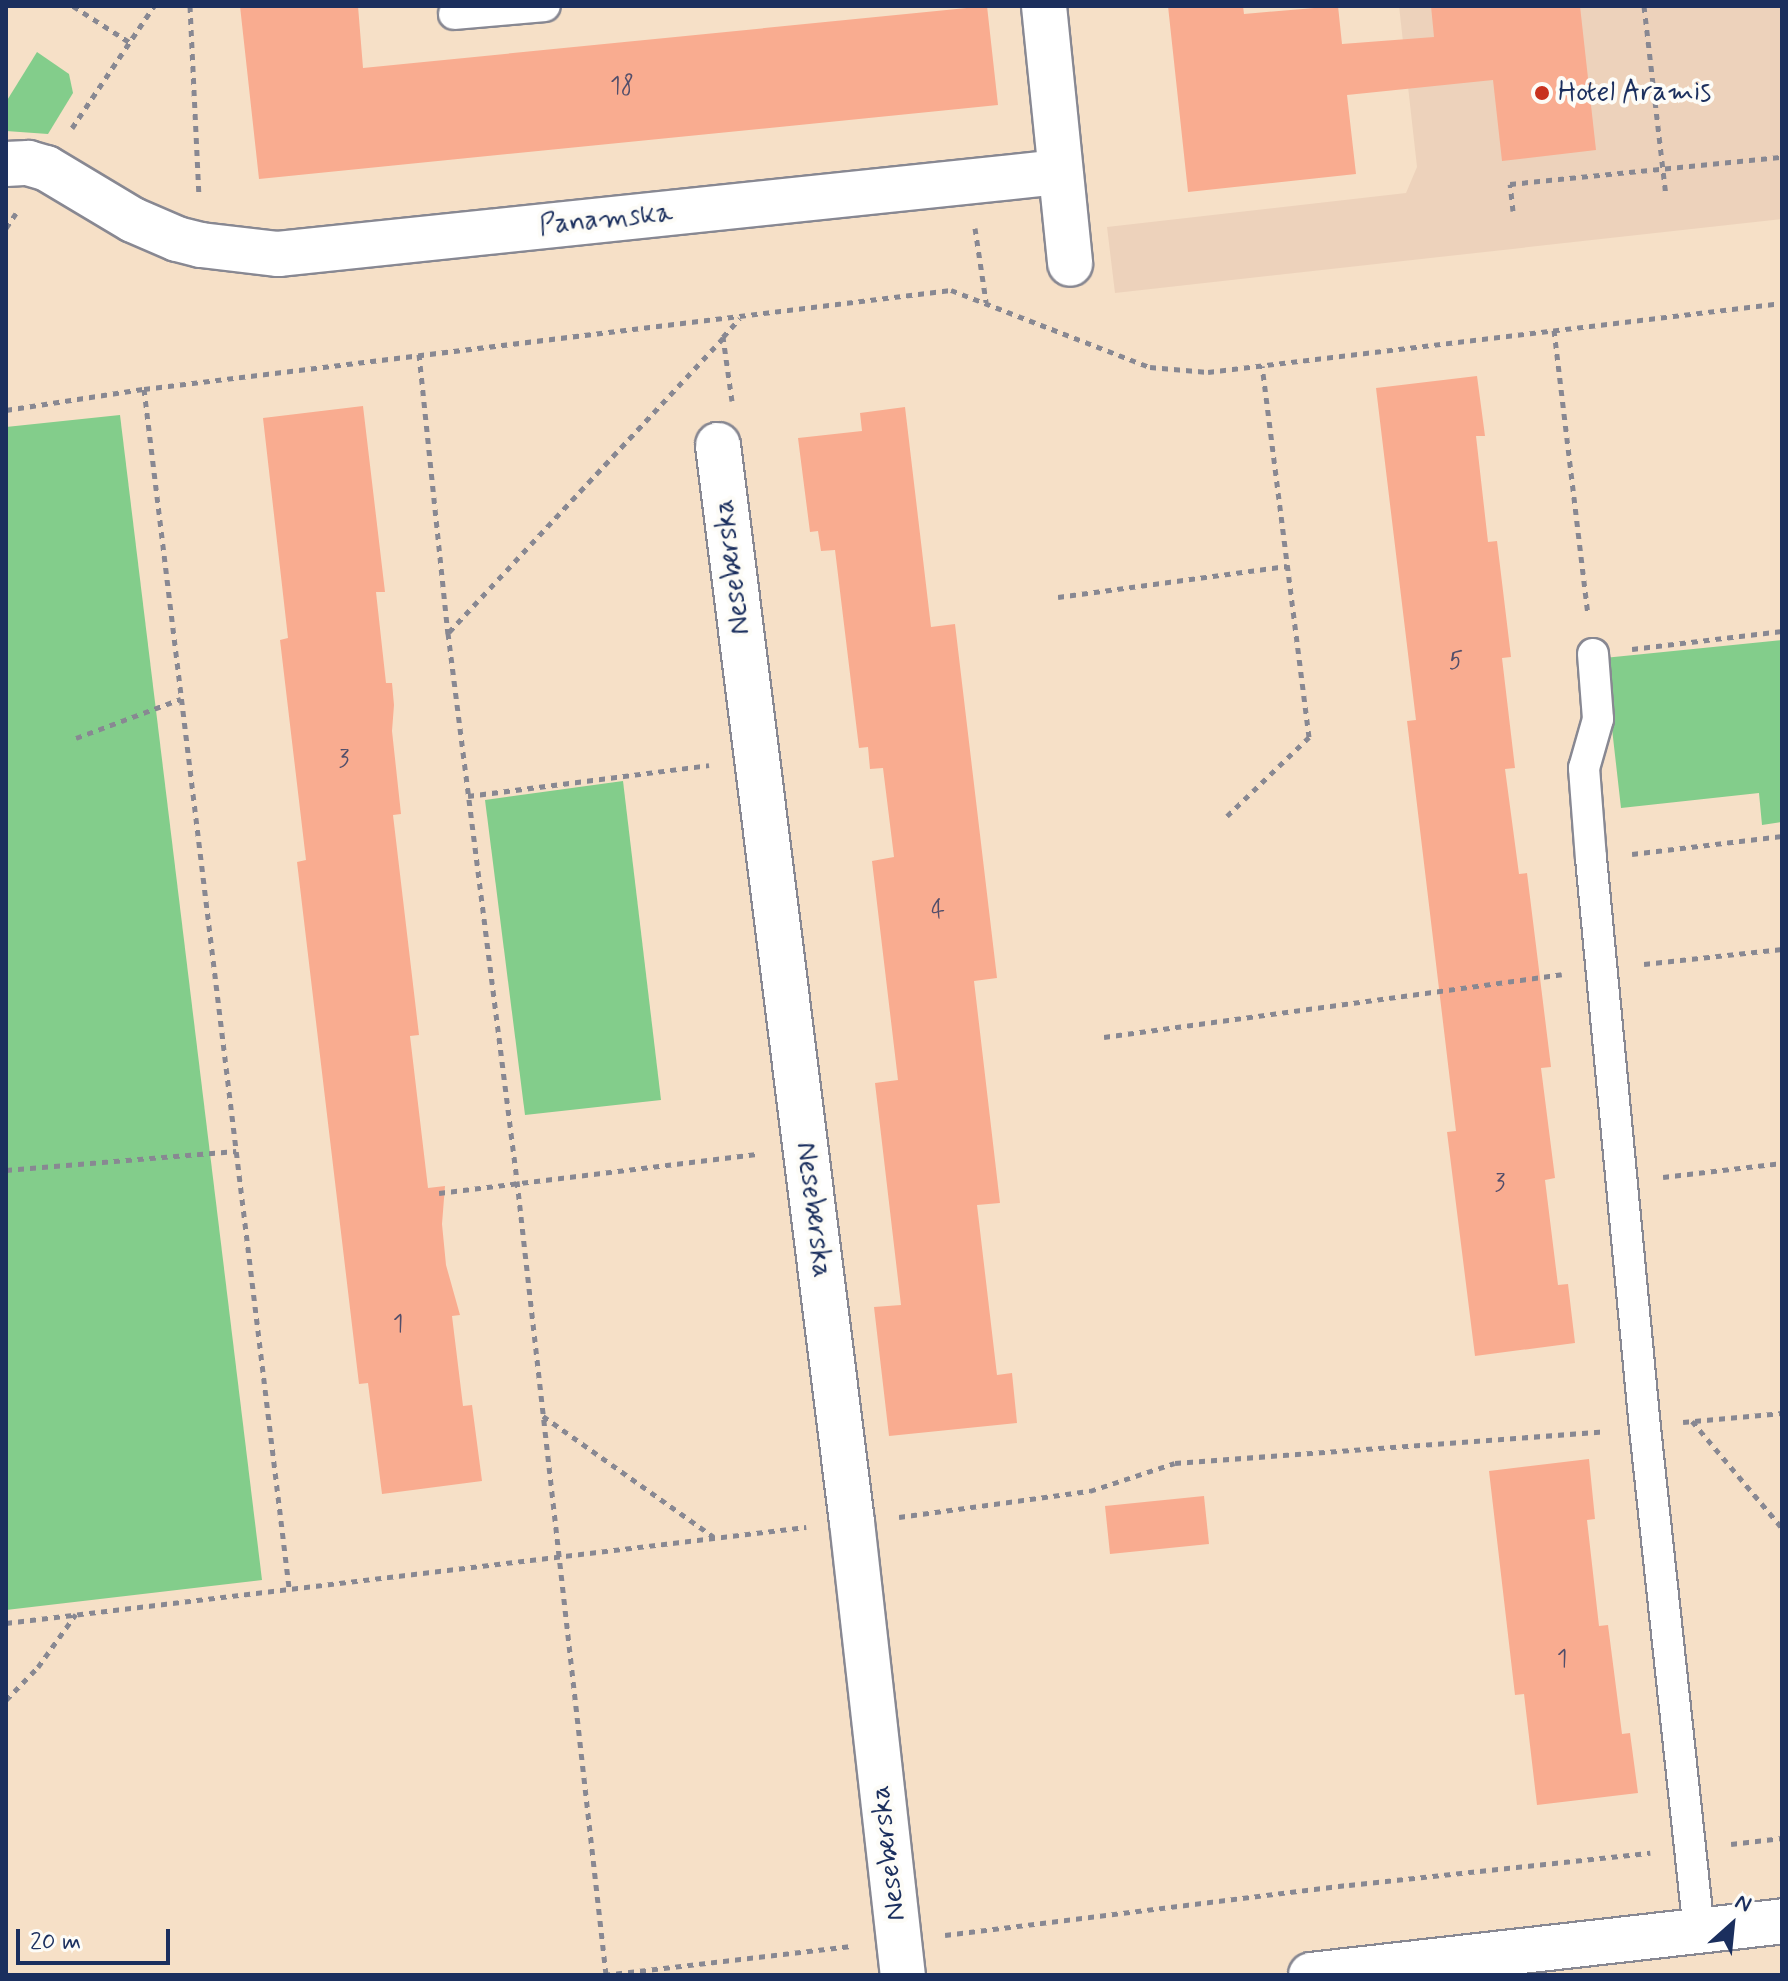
<!DOCTYPE html>
<style>
body{margin:0}
#map{position:relative;width:1788px;height:1981px;overflow:hidden;background:#f6e0c7;font-family:Mynerve,sans-serif}
div>[style]{position:absolute}
.built>*{inset:0;background:#edd2bb}
.green>*{inset:0;background:#83cd8b}
.building>*{inset:0;background:#f9ac90}
.path>*{height:5px;margin-top:-2.5px;transform-origin:0;background:repeating-linear-gradient(90deg,#888892 0 6px,transparent 0 12px)}
.roads{filter:drop-shadow(2px 0 #888892) drop-shadow(-2px 0 #888892) drop-shadow(0 2px #888892) drop-shadow(0 -2px #888892)}
.service>*{height:30px;margin:-15px;padding:0 15px;transform-origin:15px;border-radius:15px;background:#fff}
.minor>*{height:44px;margin:-22px;padding:0 22px;transform-origin:22px;border-radius:22px;background:#fff}
.dots>*{width:22px;height:22px;translate:-50% -50%;box-sizing:border-box;border:4px solid #fdfcf7;border-radius:50%}
span{translate:-50% -50%;white-space:nowrap;text-align:center;line-height:1.15;-webkit-text-stroke:8px #fdfcf7;paint-order:stroke}
.number-label{font-size:24px;color:#524e6a}
.number-label span{-webkit-text-stroke-width:0}
.poi-label{font-size:28px;color:#1b2f5e}
.left{translate:0 -50%;text-align:left}
.street-label{font-size:28px;color:#1b2f5e}
.frame{position:absolute;inset:0;border:8px solid #1b2f5e;pointer-events:none}
.north{position:absolute;left:1692px;top:1885px;width:80px;height:80px;-webkit-text-stroke:6px #fdfcf7;paint-order:stroke;rotate:27deg;font-size:22px;font-weight:700;line-height:32px;text-align:center;color:#1b2f5e}
.north::after{content:'';display:block;margin:auto;width:28px;height:36px;background:#1b2f5e;clip-path:polygon(50% 0,100% 100%,50% 72%,0 100%)}
.scale{position:absolute;left:16px;top:1929px;width:154px;height:36px;box-sizing:border-box;border:4px solid #1b2f5e;border-top:0;padding-left:10px;font-size:24px;line-height:28px;white-space:nowrap;color:#1b2f5e;-webkit-text-stroke:6px #fdfcf7;paint-order:stroke}
</style>
<div id="map">
<div class="built">
<div style="clip-path:polygon(1399px 6px,1782px 6px,1782px 219px,1115px 293px,1107px 227px,1406px 193px,1417px 167px)"></div>
</div>
<div class="green">
<div style="clip-path:polygon(37px 52px,69px 74px,73px 93px,48px 134px,6px 131px,6px 102px)"></div>
<div style="clip-path:polygon(120px 415px,262px 1580px,6px 1610px,6px 427px)"></div>
<div style="clip-path:polygon(1782px 640px,1782px 822px,1762px 825px,1759px 793px,1621px 808px,1604px 658px)"></div>
<div style="clip-path:polygon(623px 781px,661px 1100px,525px 1115px,485px 800px)"></div>
</div>
<div class="building">
<div style="clip-path:polygon(240px 6px,358px 6px,363px 68px,987px 6px,998px 105px,259px 179px)"></div>
<div style="clip-path:polygon(1168px 6px,1243px 6px,1244px 14px,1338px 6px,1342px 44px,1434px 37px,1431px 6px,1580px 6px,1596px 150px,1502px 161px,1493px 80px,1347px 95px,1356px 174px,1188px 192px)"></div>
<div style="clip-path:polygon(1477px 376px,1485px 436px,1476px 436px,1488px 542px,1497px 541px,1511px 657px,1502px 658px,1515px 768px,1505px 769px,1519px 874px,1527px 873px,1551px 1067px,1541px 1068px,1555px 1178px,1545px 1180px,1558px 1285px,1568px 1284px,1575px 1343px,1475px 1356px,1447px 1132px,1456px 1131px,1407px 721px,1416px 720px,1376px 388px)"></div>
<div style="clip-path:polygon(363px 406px,385px 592px,376px 592px,386px 683px,392px 683px,394px 705px,392px 731px,401px 814px,393px 815px,419px 1035px,410px 1036px,428px 1188px,445px 1186px,442px 1224px,446px 1265px,460px 1315px,452px 1316px,463px 1406px,472px 1405px,482px 1481px,382px 1494px,368px 1383px,359px 1384px,297px 862px,306px 860px,280px 640px,288px 638px,263px 418px)"></div>
<div style="clip-path:polygon(905px 407px,931px 627px,955px 624px,997px 978px,974px 981px,1000px 1203px,977px 1205px,997px 1375px,1012px 1373px,1017px 1423px,889px 1436px,874px 1307px,901px 1305px,875px 1083px,898px 1080px,872px 861px,894px 857px,883px 768px,870px 769px,868px 747px,859px 748px,835px 550px,821px 551px,818px 531px,810px 532px,798px 438px,862px 431px,860px 413px)"></div>
<div style="clip-path:polygon(1589px 1459px,1595px 1519px,1587px 1520px,1599px 1626px,1608px 1625px,1622px 1734px,1630px 1733px,1638px 1793px,1537px 1805px,1524px 1694px,1515px 1695px,1489px 1471px)"></div>
<div style="clip-path:polygon(1204px 1496px,1209px 1544px,1110px 1554px,1105px 1506px)"></div>
</div>
<div class="path">
<div style="left:73px;top:6px;width:67px;rotate:32.7deg"></div>
<div style="left:190px;top:6px;width:191px;rotate:87.3deg"></div>
<div style="left:1644px;top:6px;width:190px;rotate:83.4deg"></div>
<div style="left:72px;top:128px;width:147px;rotate:-56.1deg"></div>
<div style="left:1513px;top:211px;width:27px;rotate:-96deg"></div>
<div style="left:1510px;top:184px;width:273px;rotate:-5.7deg"></div>
<div style="left:6px;top:228px;width:18px;rotate:-56deg"></div>
<div style="left:975px;top:228px;width:75px;rotate:81.5deg"></div>
<div style="left:1554px;top:330px;width:287px;rotate:83.2deg"></div>
<div style="left:419px;top:354px;width:281px;rotate:84.1deg"></div>
<div style="left:448px;top:633px;width:552px;rotate:82.82deg"></div>
<div style="left:517px;top:1181px;width:799px;rotate:83.6deg"></div>
<div style="left:144px;top:389px;width:1207px;rotate:83.1deg"></div>
<div style="left:732px;top:401px;width:65px;rotate:-98deg"></div>
<div style="left:723px;top:337px;width:25px;rotate:-48deg"></div>
<div style="left:6px;top:410px;width:140px;rotate:-8.7deg"></div>
<div style="left:144px;top:389px;width:813px;rotate:-6.99deg"></div>
<div style="left:951px;top:290px;width:213px;rotate:21.2deg"></div>
<div style="left:1150px;top:367px;width:58px;rotate:4.9deg"></div>
<div style="left:1208px;top:372px;width:578px;rotate:-6.85deg"></div>
<div style="left:1058px;top:597px;width:231px;rotate:-7.7deg"></div>
<div style="left:449px;top:632px;width:402px;rotate:-47deg"></div>
<div style="left:1632px;top:649px;width:151px;rotate:-6.8deg"></div>
<div style="left:76px;top:738px;width:112px;rotate:-20.4deg"></div>
<div style="left:468px;top:796px;width:243px;rotate:-7.3deg"></div>
<div style="left:1227px;top:816px;width:114px;rotate:-43.9deg"></div>
<div style="left:1309px;top:737px;width:374px;rotate:-97.2deg"></div>
<div style="left:1632px;top:854px;width:151px;rotate:-6.8deg"></div>
<div style="left:1644px;top:964px;width:139px;rotate:-6.2deg"></div>
<div style="left:1104px;top:1037px;width:462px;rotate:-7.8deg"></div>
<div style="left:6px;top:1170px;width:231px;rotate:-4.7deg"></div>
<div style="left:1663px;top:1177px;width:120px;rotate:-6.7deg"></div>
<div style="left:439px;top:1193px;width:320px;rotate:-7deg"></div>
<div style="left:543px;top:1416px;width:209px;rotate:35.3deg"></div>
<div style="left:1692px;top:1421px;width:140px;rotate:49.9deg"></div>
<div style="left:1683px;top:1422px;width:99px;rotate:-5.2deg"></div>
<div style="left:899px;top:1517px;width:193px;rotate:-7.8deg"></div>
<div style="left:1090px;top:1491px;width:89px;rotate:-18.2deg"></div>
<div style="left:1175px;top:1463px;width:432px;rotate:-4.2deg"></div>
<div style="left:6px;top:1623px;width:806px;rotate:-6.84deg"></div>
<div style="left:6px;top:1700px;width:46px;rotate:-45.9deg"></div>
<div style="left:38px;top:1667px;width:65px;rotate:-54.4deg"></div>
<div style="left:1731px;top:1844px;width:51px;rotate:-6.7deg"></div>
<div style="left:945px;top:1935px;width:407px;rotate:-7.1deg"></div>
<div style="left:1349px;top:1885px;width:303px;rotate:-6.1deg"></div>
<div style="left:604px;top:1975px;width:249px;rotate:-6.7deg"></div>
</div>
<div class="roads">
<div class="service">
<div style="left:454px;top:14px;width:91px;rotate:-5deg"></div>
<div style="left:1593px;top:654px;width:65px;rotate:85.6deg"></div>
<div style="left:1598px;top:719px;width:51px;rotate:105.9deg"></div>
<div style="left:1584px;top:768px;width:90px;rotate:85.6deg"></div>
<div style="left:1591px;top:858px;width:573px;rotate:84.59deg"></div>
<div style="left:1645px;top:1428px;width:507px;rotate:83.88deg"></div>
</div>
<div class="minor">
<div style="left:1044px;top:6px;width:259px;rotate:84.2deg"></div>
<div style="left:6px;top:164px;width:22px;rotate:-3deg"></div>
<div style="left:28px;top:163px;width:19px;rotate:16deg"></div>
<div style="left:46px;top:168px;width:101px;rotate:30.9deg"></div>
<div style="left:133px;top:220px;width:48px;rotate:23.4deg"></div>
<div style="left:177px;top:239px;width:25px;rotate:14deg"></div>
<div style="left:201px;top:245px;width:78px;rotate:6.7deg"></div>
<div style="left:278px;top:254px;width:786px;rotate:-5.99deg"></div>
<div style="left:718px;top:445px;width:1085px;rotate:82.91deg"></div>
<div style="left:852px;top:1522px;width:456px;rotate:83.6deg"></div>
<div style="left:1311px;top:1975px;width:474px;rotate:-6.5deg"></div>
</div>
</div>
<div class="dots">
<div style="left:1542px;top:93px;background:#c8321e"></div>
</div>
<div class="number-label">
<span style="left:622px;top:87px">18</span>
<span style="left:1456px;top:662px">5</span>
<span style="left:344px;top:760px">3</span>
<span style="left:938px;top:911px">4</span>
<span style="left:1500px;top:1184px">3</span>
<span style="left:398px;top:1325px">1</span>
<span style="left:1562px;top:1660px">1</span>
</div>
<div class="poi-label">
<span class="left" style="left:1558px;top:93px">Hotel Aramis</span>
</div>
<div class="street-label">
<span style="left:606px;top:220px;rotate:-6deg">Panamska</span>
<span style="left:733px;top:567px;rotate:-97deg">Neseberska</span>
<span style="left:813px;top:1210px;rotate:83deg">Neseberska</span>
<span style="left:889px;top:1853px;rotate:-97deg">Neseberska</span>
</div>
<div class="frame"></div>
<div class="north">N</div>
<div class="scale">20 m</div>
</div>
